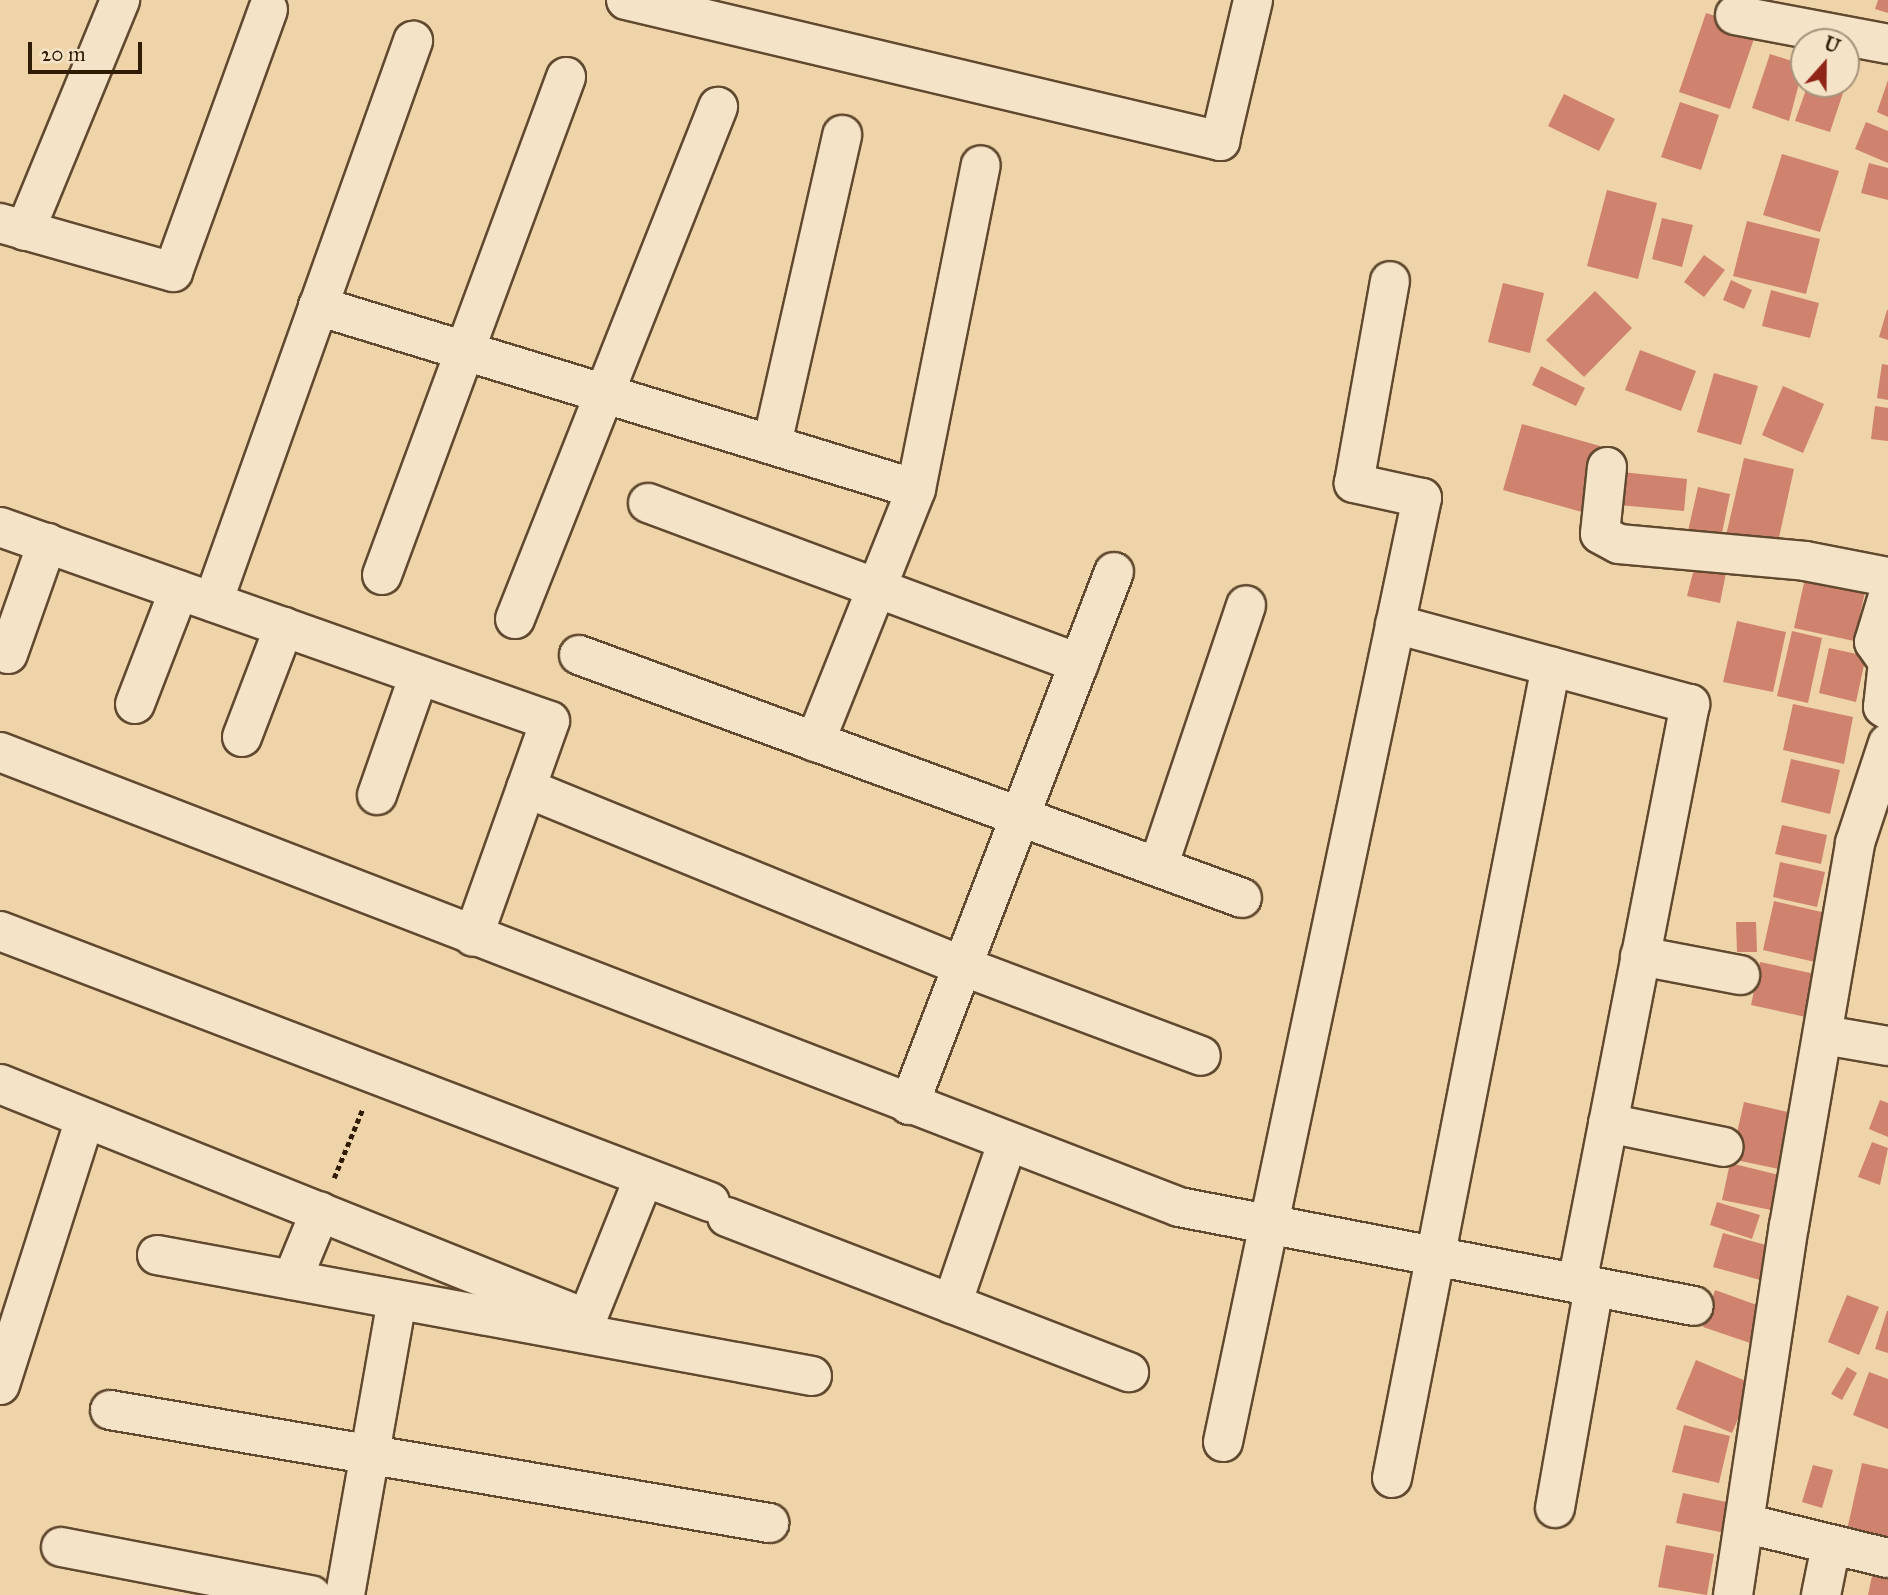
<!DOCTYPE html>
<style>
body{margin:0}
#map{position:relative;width:1888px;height:1595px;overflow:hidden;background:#efd4aa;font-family:"IM FELL Great Primer",serif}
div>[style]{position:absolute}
.building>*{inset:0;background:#cf826e}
.path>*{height:4.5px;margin-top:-2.25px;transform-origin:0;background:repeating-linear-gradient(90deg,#301b04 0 5px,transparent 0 8.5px)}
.roads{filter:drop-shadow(2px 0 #60492e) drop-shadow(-2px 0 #60492e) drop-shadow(0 2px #60492e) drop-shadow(0 -2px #60492e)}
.minor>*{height:38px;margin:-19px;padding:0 19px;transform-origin:19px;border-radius:19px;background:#f5e3c8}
span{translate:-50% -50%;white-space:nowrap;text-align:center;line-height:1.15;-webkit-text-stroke:5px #f5e3c8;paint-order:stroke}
.north{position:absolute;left:1790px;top:28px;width:70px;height:70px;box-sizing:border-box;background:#f5e3c8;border:2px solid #a6937a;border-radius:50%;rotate:21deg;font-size:19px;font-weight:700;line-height:28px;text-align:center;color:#301b04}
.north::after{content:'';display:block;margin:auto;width:24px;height:32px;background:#8f2418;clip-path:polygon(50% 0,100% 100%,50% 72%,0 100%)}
.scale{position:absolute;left:28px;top:42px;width:114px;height:32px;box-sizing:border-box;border:4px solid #301b04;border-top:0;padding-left:9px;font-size:21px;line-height:24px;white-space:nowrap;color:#301b04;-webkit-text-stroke:5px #f5e3c8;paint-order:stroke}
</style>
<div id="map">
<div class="building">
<div style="clip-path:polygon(1878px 0,1888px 0,1888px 13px,1875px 9px)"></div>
<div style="clip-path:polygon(1706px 13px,1757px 30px,1730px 109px,1679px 92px)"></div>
<div style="clip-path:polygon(1770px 54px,1804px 65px,1789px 121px,1752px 108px)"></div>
<div style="clip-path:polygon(1888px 80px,1888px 117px,1877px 112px)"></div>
<div style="clip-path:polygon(1808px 84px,1846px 84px,1830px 132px,1795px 121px)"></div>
<div style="clip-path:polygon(1564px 94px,1615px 119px,1599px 151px,1548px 126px)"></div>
<div style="clip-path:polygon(1680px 102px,1719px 115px,1701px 170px,1661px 157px)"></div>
<div style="clip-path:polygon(1866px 122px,1888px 131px,1888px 163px,1855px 149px)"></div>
<div style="clip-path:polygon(1782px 154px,1839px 171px,1820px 232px,1763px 215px)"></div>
<div style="clip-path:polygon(1869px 163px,1888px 168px,1888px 200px,1861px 193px)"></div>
<div style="clip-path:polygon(1607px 190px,1657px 203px,1638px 279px,1587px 266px)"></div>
<div style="clip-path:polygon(1662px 218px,1693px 225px,1682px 267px,1652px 259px)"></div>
<div style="clip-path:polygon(1747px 221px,1820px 239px,1806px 294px,1733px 276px)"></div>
<div style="clip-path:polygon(1704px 255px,1725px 270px,1704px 297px,1684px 282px)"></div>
<div style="clip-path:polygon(1731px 280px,1752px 290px,1744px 309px,1723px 300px)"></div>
<div style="clip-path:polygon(1503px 283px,1544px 293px,1530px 353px,1488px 342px)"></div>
<div style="clip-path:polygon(1771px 290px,1819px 303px,1810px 338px,1762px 326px)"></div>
<div style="clip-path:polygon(1595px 291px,1632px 328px,1584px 377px,1546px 340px)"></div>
<div style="clip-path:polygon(1887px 310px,1888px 310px,1888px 340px,1879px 337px)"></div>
<div style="clip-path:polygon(1640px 350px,1696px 371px,1681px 411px,1625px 390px)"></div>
<div style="clip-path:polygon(1882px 364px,1888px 365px,1888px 400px,1877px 398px)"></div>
<div style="clip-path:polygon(1541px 366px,1585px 388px,1576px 406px,1532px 385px)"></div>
<div style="clip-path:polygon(1714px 373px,1758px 386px,1741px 445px,1697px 432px)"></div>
<div style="clip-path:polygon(1783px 386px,1824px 404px,1803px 453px,1762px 435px)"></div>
<div style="clip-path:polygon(1875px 406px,1888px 408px,1888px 441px,1871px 439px)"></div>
<div style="clip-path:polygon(1522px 424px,1600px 446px,1582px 512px,1503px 490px)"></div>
<div style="clip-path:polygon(1744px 458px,1794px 469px,1776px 551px,1725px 540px)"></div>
<div style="clip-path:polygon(1622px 472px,1687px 479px,1684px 511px,1619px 505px)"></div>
<div style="clip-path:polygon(1698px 487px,1730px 494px,1721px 538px,1688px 531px)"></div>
<div style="clip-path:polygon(1696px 561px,1727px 568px,1720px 603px,1687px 596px)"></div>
<div style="clip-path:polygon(1808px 565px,1868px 579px,1854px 641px,1794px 628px)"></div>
<div style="clip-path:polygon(1737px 621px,1786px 632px,1773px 692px,1723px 682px)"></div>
<div style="clip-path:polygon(1792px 631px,1822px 638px,1808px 703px,1777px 696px)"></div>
<div style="clip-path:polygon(1829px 648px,1866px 656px,1856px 702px,1819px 693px)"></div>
<div style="clip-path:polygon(1793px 704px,1853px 717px,1844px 764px,1783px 750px)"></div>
<div style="clip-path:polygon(1791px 759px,1840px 770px,1830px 814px,1781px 802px)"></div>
<div style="clip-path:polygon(1782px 825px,1827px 835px,1821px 864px,1775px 854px)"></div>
<div style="clip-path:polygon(1780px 862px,1825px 872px,1817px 907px,1773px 897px)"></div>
<div style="clip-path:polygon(1774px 901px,1826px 913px,1815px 962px,1763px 950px)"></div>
<div style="clip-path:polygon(1736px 922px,1756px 922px,1757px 952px,1737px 952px)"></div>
<div style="clip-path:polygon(1760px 962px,1815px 974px,1806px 1017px,1751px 1005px)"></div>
<div style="clip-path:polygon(1880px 1100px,1888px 1103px,1888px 1137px,1869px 1129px)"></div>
<div style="clip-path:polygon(1744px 1102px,1796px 1114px,1783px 1170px,1731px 1159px)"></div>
<div style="clip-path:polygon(1872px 1142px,1888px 1148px,1880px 1185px,1858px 1177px)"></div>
<div style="clip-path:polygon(1730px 1163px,1779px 1175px,1771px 1210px,1722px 1200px)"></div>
<div style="clip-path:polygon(1717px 1202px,1760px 1215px,1752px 1239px,1710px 1225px)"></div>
<div style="clip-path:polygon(1723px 1233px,1780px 1249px,1771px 1283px,1713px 1267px)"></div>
<div style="clip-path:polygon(1715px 1290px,1768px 1309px,1756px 1345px,1703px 1327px)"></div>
<div style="clip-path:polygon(1847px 1295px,1879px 1307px,1859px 1355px,1828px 1342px)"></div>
<div style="clip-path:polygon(1887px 1311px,1888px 1311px,1888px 1353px,1875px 1349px)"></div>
<div style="clip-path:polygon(1696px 1360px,1753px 1384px,1732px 1433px,1676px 1409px)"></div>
<div style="clip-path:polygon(1847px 1367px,1857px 1373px,1842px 1400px,1831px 1394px)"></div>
<div style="clip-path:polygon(1869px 1372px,1888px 1379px,1888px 1429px,1853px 1415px)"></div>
<div style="clip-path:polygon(1684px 1425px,1730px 1436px,1719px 1483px,1672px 1472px)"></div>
<div style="clip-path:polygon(1862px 1463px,1888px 1469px,1888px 1539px,1847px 1530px)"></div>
<div style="clip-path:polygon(1813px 1465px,1833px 1470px,1822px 1508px,1802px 1502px)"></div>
<div style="clip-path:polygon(1683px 1493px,1736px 1504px,1730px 1534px,1676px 1523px)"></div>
<div style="clip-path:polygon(1666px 1545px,1714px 1554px,1707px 1595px,1658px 1587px)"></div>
<div style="clip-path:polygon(1873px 1571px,1888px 1574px,1888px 1595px,1868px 1595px)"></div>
</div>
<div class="path">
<div style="left:334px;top:1178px;width:76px;rotate:-67.5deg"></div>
</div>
<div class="roads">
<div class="minor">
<div style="left:626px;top:0;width:611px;rotate:13.35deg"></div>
<div style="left:1220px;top:141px;width:145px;rotate:-76.8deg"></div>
<div style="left:1735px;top:15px;width:156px;rotate:10.7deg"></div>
<div style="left:0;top:223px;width:180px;rotate:15.8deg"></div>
<div style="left:173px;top:272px;width:279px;rotate:-70.1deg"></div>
<div style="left:25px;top:231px;width:250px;rotate:-67.6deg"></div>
<div style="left:318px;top:306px;width:625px;rotate:17.02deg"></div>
<div style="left:772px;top:444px;width:317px;rotate:-77.2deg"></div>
<div style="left:1607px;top:467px;width:67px;rotate:96deg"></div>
<div style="left:1600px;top:534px;width:21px;rotate:28deg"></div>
<div style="left:1619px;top:544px;width:187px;rotate:5.2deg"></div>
<div style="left:1805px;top:561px;width:85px;rotate:10.9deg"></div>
<div style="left:648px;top:503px;width:460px;rotate:20.4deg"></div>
<div style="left:0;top:527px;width:583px;rotate:19.43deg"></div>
<div style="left:550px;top:721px;width:229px;rotate:109.6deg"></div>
<div style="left:382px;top:575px;width:531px;rotate:-69.72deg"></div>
<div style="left:1888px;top:596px;width:48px;rotate:106.9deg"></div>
<div style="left:1874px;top:642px;width:24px;rotate:55deg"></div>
<div style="left:1888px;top:662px;width:45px;rotate:96.3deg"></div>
<div style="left:1883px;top:707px;width:6px;rotate:31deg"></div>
<div style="left:213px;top:602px;width:596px;rotate:-70.38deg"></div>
<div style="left:515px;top:619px;width:551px;rotate:-68.37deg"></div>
<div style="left:1395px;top:624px;width:306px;rotate:15.2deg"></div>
<div style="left:1690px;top:704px;width:590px;rotate:101.04deg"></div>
<div style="left:8px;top:654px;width:118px;rotate:-70.6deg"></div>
<div style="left:579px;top:655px;width:706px;rotate:20.13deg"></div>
<div style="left:135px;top:704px;width:122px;rotate:-68.9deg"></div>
<div style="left:242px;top:737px;width:118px;rotate:-69.1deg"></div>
<div style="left:815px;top:742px;width:272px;rotate:-68.2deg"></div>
<div style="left:916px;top:489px;width:330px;rotate:-78.7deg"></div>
<div style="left:0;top:752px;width:1264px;rotate:21.1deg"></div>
<div style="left:1179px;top:1207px;width:524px;rotate:10.88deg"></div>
<div style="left:526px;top:788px;width:471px;rotate:22.2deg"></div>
<div style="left:962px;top:966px;width:255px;rotate:20.6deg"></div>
<div style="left:377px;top:795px;width:127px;rotate:-70.7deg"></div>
<div style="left:1158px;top:867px;width:276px;rotate:-71.4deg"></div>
<div style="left:0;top:931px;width:760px;rotate:20.89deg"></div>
<div style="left:1640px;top:956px;width:102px;rotate:10.8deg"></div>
<div style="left:1824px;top:1035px;width:65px;rotate:9.8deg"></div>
<div style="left:0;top:1084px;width:632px;rotate:21.82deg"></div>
<div style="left:587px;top:1319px;width:153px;rotate:-68.1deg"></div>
<div style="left:909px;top:1105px;width:571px;rotate:-68.96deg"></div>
<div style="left:1608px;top:1123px;width:118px;rotate:11.7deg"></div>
<div style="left:727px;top:1217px;width:431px;rotate:21.1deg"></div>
<div style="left:157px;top:1255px;width:666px;rotate:10.47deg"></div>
<div style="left:292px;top:1280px;width:74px;rotate:-67.6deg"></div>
<div style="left:952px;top:1304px;width:170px;rotate:-71.1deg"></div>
<div style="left:0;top:1385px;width:280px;rotate:-72.3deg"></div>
<div style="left:110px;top:1410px;width:669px;rotate:9.73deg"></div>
<div style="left:1223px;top:1442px;width:965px;rotate:-78.1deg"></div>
<div style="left:1422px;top:498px;width:70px;rotate:-167.6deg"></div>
<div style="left:1354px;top:483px;width:205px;rotate:-79.9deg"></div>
<div style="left:1392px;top:1478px;width:827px;rotate:-78.92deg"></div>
<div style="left:1555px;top:1508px;width:224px;rotate:-80deg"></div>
<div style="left:1744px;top:1523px;width:148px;rotate:13.7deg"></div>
<div style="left:61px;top:1547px;width:255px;rotate:10.9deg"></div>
<div style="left:345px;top:1595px;width:300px;rotate:-80deg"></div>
<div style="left:1733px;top:1595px;width:373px;rotate:-81.4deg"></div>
<div style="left:1789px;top:1226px;width:389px;rotate:-80.2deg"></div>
<div style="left:1855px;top:843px;width:105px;rotate:-71.7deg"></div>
<div style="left:1821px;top:1595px;width:50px;rotate:-78.5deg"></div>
</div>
</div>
<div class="north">U</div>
<div class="scale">20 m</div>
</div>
